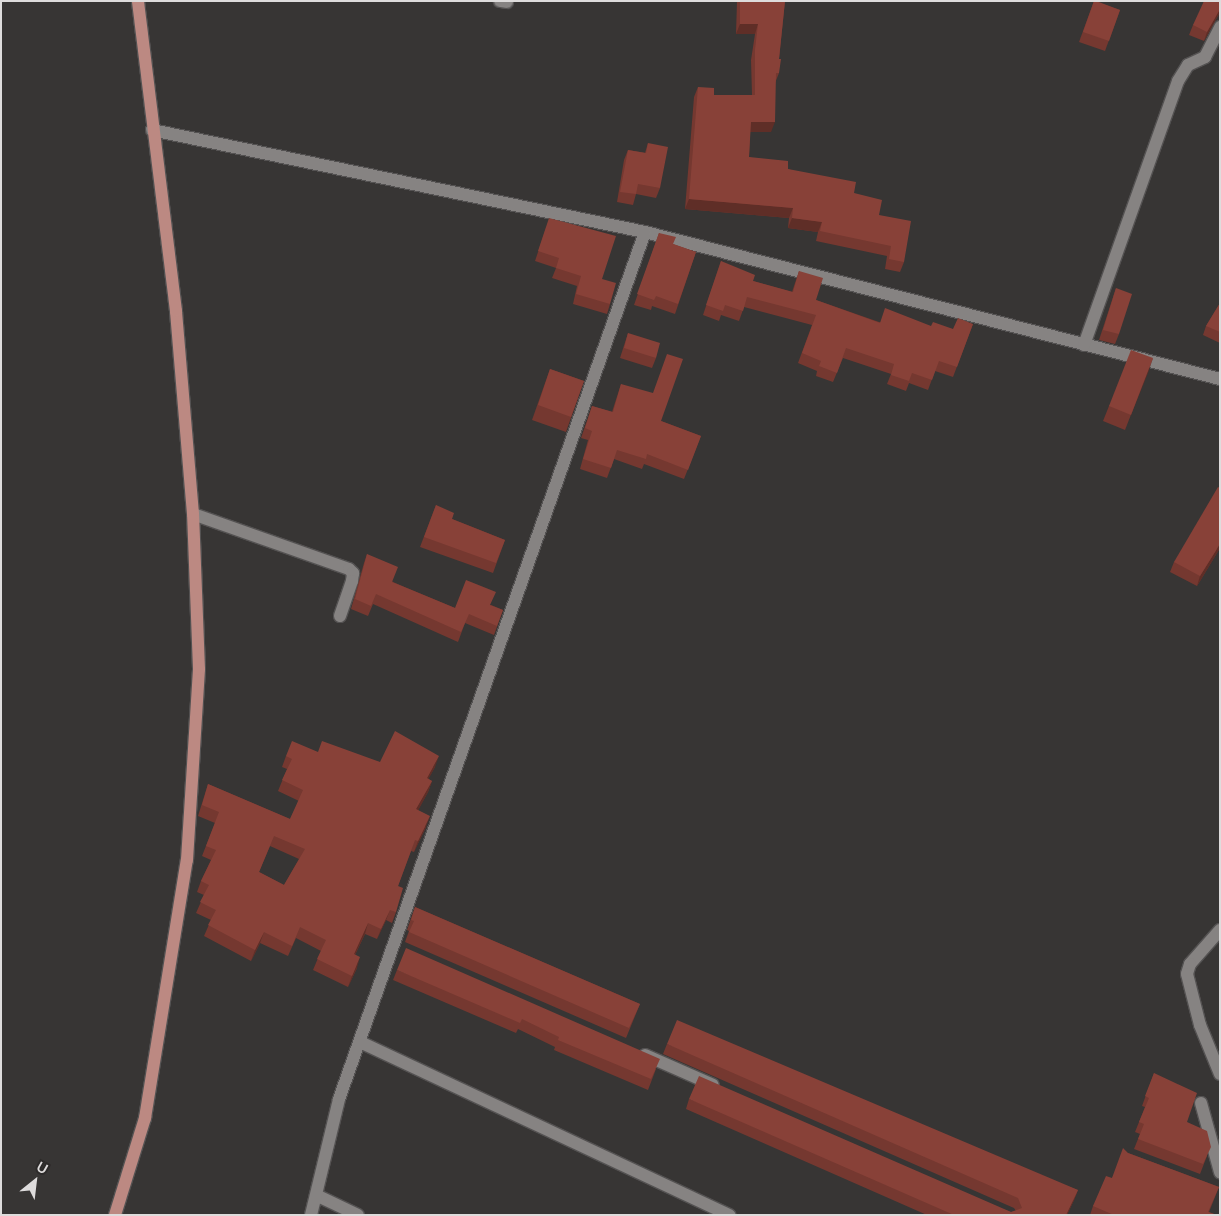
<!DOCTYPE html>
<style>
body{margin:0}
#map{position:relative;width:1221px;height:1216px;overflow:hidden;background:#373534;font-family:Lato,sans-serif}
div>[style]{position:absolute}
.roads{filter:drop-shadow(1px 0 #545252) drop-shadow(-1px 0 #545252) drop-shadow(0 1px #545252) drop-shadow(0 -1px #545252)}
.minor>*{height:12px;margin:-6px;padding:0 6px;transform-origin:6px;border-radius:6px;background:#868382}
.major>*{height:12px;margin:-6px;padding:0 6px;transform-origin:6px;border-radius:6px;background:#bc8982}
.wall>*{inset:0;background:#753830}
.shaded-wall>*{inset:0;background:#5f2e27}
.building>*{inset:0;background:#884138}
span{translate:-50% -50%;white-space:nowrap;text-align:center;line-height:1.15;-webkit-text-stroke:4px #2d2b2a;paint-order:stroke}
.frame{position:absolute;inset:0;border:2px solid #dedcdc;pointer-events:none}
.north{position:absolute;left:10px;top:1156px;width:50px;height:50px;-webkit-text-stroke:4px #2d2b2a;paint-order:stroke;rotate:29deg;font-size:14px;font-weight:700;line-height:20px;text-align:center;color:#dedcdc}
.north::after{content:'';display:block;margin:auto;width:18px;height:22px;background:#dedcdc;clip-path:polygon(50% 0,100% 100%,50% 72%,0 100%)}
</style>
<div id="map">
<div class="roads">
<div class="minor">
<div style="left:500px;top:1px;width:7px;rotate:8deg"></div>
<div style="left:152px;top:130px;width:503px;rotate:11.69deg"></div>
<div style="left:645px;top:232px;width:593px;rotate:14.34deg"></div>
<div style="left:1084px;top:345px;width:280px;rotate:-70.4deg"></div>
<div style="left:1178px;top:81px;width:19px;rotate:-58deg"></div>
<div style="left:1188px;top:65px;width:19px;rotate:-25deg"></div>
<div style="left:1205px;top:57px;width:34px;rotate:-63deg"></div>
<div style="left:193px;top:514px;width:165px;rotate:19.4deg"></div>
<div style="left:349px;top:569px;width:6px;rotate:45deg"></div>
<div style="left:353px;top:573px;width:8px;rotate:97deg"></div>
<div style="left:352px;top:581px;width:37px;rotate:109deg"></div>
<div style="left:1220px;top:930px;width:45px;rotate:131.4deg"></div>
<div style="left:1190px;top:964px;width:10px;rotate:107deg"></div>
<div style="left:1187px;top:974px;width:53px;rotate:75.7deg"></div>
<div style="left:1200px;top:1025px;width:53px;rotate:67.8deg"></div>
<div style="left:360px;top:1042px;width:408px;rotate:25.1deg"></div>
<div style="left:645px;top:1055px;width:74px;rotate:23.8deg"></div>
<div style="left:1201px;top:1103px;width:72px;rotate:74.6deg"></div>
<div style="left:318px;top:1196px;width:44px;rotate:25.4deg"></div>
<div style="left:311px;top:1215px;width:119px;rotate:-76.4deg"></div>
<div style="left:339px;top:1099px;width:919px;rotate:-70.56deg"></div>
</div>
<div class="major">
<div style="left:115px;top:1215px;width:102px;rotate:-72.8deg"></div>
<div style="left:145px;top:1118px;width:261px;rotate:-80.8deg"></div>
<div style="left:187px;top:860px;width:191px;rotate:-86.4deg"></div>
<div style="left:199px;top:669px;width:155px;rotate:-92.2deg"></div>
<div style="left:193px;top:514px;width:204px;rotate:-94.8deg"></div>
<div style="left:176px;top:311px;width:312px;rotate:-97deg"></div>
</div>
</div>
<div class="wall">
<div style="clip-path:polygon(737px 1px,785px 1px,779px 59px,779px 73px,775px 83px,771px 132px,750px 132px,749px 157px,788px 169px,854px 193px,879px 215px,904px 262px,900px 272px,885px 269px,887px 256px,816px 241px,818px 232px,788px 228px,789px 218px,685px 209px,694px 97px,698px 87px,714px 95px,752px 95px,751px 60px,755px 34px,736px 34px)"></div>
<div style="clip-path:polygon(1094px 1px,1120px 10px,1105px 51px,1079px 42px)"></div>
<div style="clip-path:polygon(1220px 1px,1220px 12px,1204px 41px,1189px 35px,1193px 25px)"></div>
<div style="clip-path:polygon(648px 143px,660px 188px,656px 198px,636px 194px,633px 205px,617px 202px,624px 160px,628px 150px,645px 153px)"></div>
<div style="clip-path:polygon(546px 228px,602px 279px,610px 304px,607px 314px,573px 304px,577px 286px,552px 278px,556px 268px,535px 261px)"></div>
<div style="clip-path:polygon(659px 233px,673px 244px,696px 252px,675px 314px,652px 306px,651px 310px,634px 305px)"></div>
<div style="clip-path:polygon(721px 261px,753px 281px,792px 292px,799px 271px,816px 300px,879px 322px,931px 326px,953px 329px,973px 324px,953px 377px,935px 371px,928px 390px,909px 383px,906px 391px,887px 384px,891px 374px,843px 358px,833px 382px,816px 376px,817px 371px,798px 363px,812px 325px,744px 307px,739px 321px,721px 315px,719px 321px,703px 315px)"></div>
<div style="clip-path:polygon(1116px 288px,1119px 334px,1115px 344px,1099px 340px)"></div>
<div style="clip-path:polygon(1220px 303px,1220px 343px,1203px 335px,1206px 326px)"></div>
<div style="clip-path:polygon(628px 333px,656px 358px,652px 368px,620px 358px)"></div>
<div style="clip-path:polygon(1153px 358px,1125px 430px,1103px 421px,1109px 406px)"></div>
<div style="clip-path:polygon(550px 369px,584px 381px,566px 432px,532px 420px)"></div>
<div style="clip-path:polygon(621px 384px,661px 421px,701px 436px,684px 479px,644px 464px,642px 469px,614px 459px,607px 478px,580px 469px,588px 440px,581px 438px,592px 406px,612px 412px)"></div>
<div style="clip-path:polygon(436px 505px,452px 519px,505px 540px,493px 573px,420px 547px)"></div>
<div style="clip-path:polygon(1220px 548px,1197px 586px,1170px 572px,1174px 562px)"></div>
<div style="clip-path:polygon(367px 554px,393px 582px,402px 586px,455px 608px,491px 605px,503px 610px,494px 635px,465px 623px,458px 642px,373px 604px,368px 616px,351px 609px,364px 563px)"></div>
<div style="clip-path:polygon(evenodd,318px 752px,380px 762px,435px 767px,428px 779px,432px 781px,428px 792px,418px 810px,426px 827px,414px 852px,411px 851px,398px 886px,396px 912px,392px 923px,386px 920px,377px 939px,365px 934px,355px 955px,357px 968px,348px 987px,313px 970px,321px 951px,296px 938px,288px 956px,260px 943px,251px 961px,204px 936px,211px 920px,196px 913px,204px 895px,197px 892px,201px 881px,211px 860px,202px 856px,215px 823px,198px 816px,208px 784px,290px 819px,299px 801px,278px 791px,287px 769px,282px 767px,286px 756px,318px 752px,270px 846px,299px 859px,284px 885px,259px 872px,270px 846px)"></div>
<div style="clip-path:polygon(415px 907px,640px 1004px,626px 1038px,405px 942px,409px 931px,407px 930px)"></div>
<div style="clip-path:polygon(397px 970px,656px 1069px,648px 1090px,554px 1050px,555px 1047px,518px 1029px,516px 1033px,393px 980px)"></div>
<div style="clip-path:polygon(667px 1044px,1078px 1190px,1074px 1200px,1067px 1215px,927px 1215px,686px 1109px,689px 1099px,1011px 1212px,1016px 1211px,1014px 1208px,663px 1054px)"></div>
<div style="clip-path:polygon(1154px 1073px,1187px 1122px,1207px 1156px,1200px 1174px,1134px 1149px,1140px 1134px,1135px 1132px,1145px 1107px,1142px 1106px)"></div>
<div style="clip-path:polygon(1128px 1153px,1219px 1187px,1209px 1212px,1217px 1215px,1090px 1215px,1093px 1206px,1112px 1178px)"></div>
</div>
<div class="shaded-wall">
<div style="clip-path:polygon(1220px 9px,1220px 12px,1204px 41px,1207px 32px)"></div>
<div style="clip-path:polygon(740px 24px,758px 24px,755px 34px,736px 34px)"></div>
<div style="clip-path:polygon(751px 122px,775px 122px,771px 132px,747px 132px)"></div>
<div style="clip-path:polygon(689px 199px,793px 208px,789px 218px,685px 209px)"></div>
<div style="clip-path:polygon(792px 218px,822px 222px,818px 232px,788px 228px)"></div>
<div style="clip-path:polygon(1153px 358px,1148px 373px,1125px 430px,1131px 415px)"></div>
<div style="clip-path:polygon(1220px 544px,1220px 548px,1197px 586px,1200px 576px)"></div>
<div style="clip-path:polygon(439px 756px,435px 767px,423px 789px,427px 778px)"></div>
<div style="clip-path:polygon(432px 781px,428px 792px,413px 820px,416px 809px)"></div>
<div style="clip-path:polygon(430px 816px,426px 827px,414px 852px,418px 841px)"></div>
<div style="clip-path:polygon(390px 910px,386px 920px,377px 939px,381px 929px)"></div>
<div style="clip-path:polygon(368px 923px,365px 934px,350px 965px,354px 954px)"></div>
<div style="clip-path:polygon(264px 932px,260px 943px,251px 961px,255px 950px)"></div>
<div style="clip-path:polygon(360px 957px,357px 968px,348px 987px,352px 976px)"></div>
<div style="clip-path:polygon(1078px 1190px,1074px 1200px,1067px 1215px,1066px 1215px)"></div>
</div>
<div class="building">
<div style="clip-path:polygon(740px 1px,785px 1px,779px 59px,781px 59px,779px 73px,776px 73px,775px 122px,751px 122px,749px 157px,788px 161px,788px 169px,856px 182px,854px 193px,882px 200px,879px 215px,911px 221px,904px 262px,889px 259px,891px 246px,820px 231px,822px 222px,792px 218px,793px 208px,689px 199px,698px 87px,714px 88px,714px 95px,755px 95px,755px 50px,758px 24px,740px 24px)"></div>
<div style="clip-path:polygon(1094px 1px,1096px 1px,1120px 10px,1109px 41px,1083px 32px)"></div>
<div style="clip-path:polygon(1204px 1px,1220px 1px,1220px 9px,1207px 32px,1193px 25px)"></div>
<div style="clip-path:polygon(648px 143px,668px 147px,660px 188px,638px 184px,636px 194px,620px 192px,628px 150px,646px 153px)"></div>
<div style="clip-path:polygon(549px 218px,616px 236px,602px 279px,616px 283px,610px 304px,576px 294px,581px 276px,556px 268px,559px 258px,538px 251px)"></div>
<div style="clip-path:polygon(659px 233px,676px 237px,673px 244px,696px 252px,678px 304px,656px 296px,654px 300px,637px 294px)"></div>
<div style="clip-path:polygon(721px 261px,755px 275px,753px 281px,793px 292px,799px 271px,823px 278px,816px 300px,880px 323px,885px 308px,931px 326px,933px 322px,953px 329px,958px 318px,973px 324px,957px 367px,939px 361px,932px 380px,912px 373px,909px 381px,891px 375px,894px 364px,846px 348px,837px 373px,819px 366px,821px 361px,802px 353px,816px 315px,747px 297px,743px 311px,725px 305px,723px 311px,706px 305px)"></div>
<div style="clip-path:polygon(1116px 288px,1132px 294px,1119px 334px,1103px 330px)"></div>
<div style="clip-path:polygon(1220px 303px,1220px 332px,1206px 326px)"></div>
<div style="clip-path:polygon(628px 333px,660px 343px,656px 358px,624px 348px)"></div>
<div style="clip-path:polygon(1131px 350px,1153px 358px,1131px 415px,1109px 406px)"></div>
<div style="clip-path:polygon(667px 354px,683px 359px,661px 421px,701px 436px,688px 470px,647px 454px,646px 459px,617px 450px,611px 468px,583px 459px,592px 431px,585px 428px,592px 406px,613px 412px,621px 384px,653px 393px)"></div>
<div style="clip-path:polygon(550px 369px,584px 381px,571px 417px,538px 405px)"></div>
<div style="clip-path:polygon(1218px 487px,1220px 488px,1220px 544px,1200px 576px,1174px 562px)"></div>
<div style="clip-path:polygon(436px 505px,454px 513px,452px 519px,505px 540px,496px 563px,424px 537px)"></div>
<div style="clip-path:polygon(367px 554px,398px 567px,392px 582px,402px 586px,455px 608px,466px 580px,496px 592px,490px 605px,503px 610px,497px 626px,469px 614px,461px 632px,376px 594px,371px 606px,355px 599px)"></div>
<div style="clip-path:polygon(evenodd,395px 731px,439px 756px,427px 778px,432px 781px,416px 809px,430px 816px,418px 841px,415px 840px,398px 886px,403px 888px,396px 912px,390px 910px,381px 929px,368px 923px,354px 954px,360px 957px,352px 976px,317px 959px,326px 940px,300px 927px,292px 946px,264px 932px,255px 950px,208px 925px,216px 910px,200px 902px,209px 885px,201px 881px,216px 850px,206px 846px,219px 812px,202px 805px,208px 784px,290px 819px,303px 790px,282px 780px,292px 759px,286px 756px,292px 741px,318px 752px,322px 741px,380px 762px,395px 731px,274px 836px,305px 849px,284px 885px,259px 872px,274px 836px)"></div>
<div style="clip-path:polygon(415px 907px,640px 1004px,629px 1028px,409px 932px,414px 921px,411px 920px)"></div>
<div style="clip-path:polygon(406px 948px,660px 1059px,651px 1079px,558px 1040px,559px 1037px,522px 1019px,520px 1023px,397px 970px)"></div>
<div style="clip-path:polygon(677px 1020px,1078px 1190px,1066px 1215px,954px 1215px,689px 1099px,699px 1076px,1011px 1212px,1022px 1208px,1018px 1198px,667px 1044px)"></div>
<div style="clip-path:polygon(1154px 1073px,1197px 1093px,1187px 1122px,1207px 1131px,1211px 1147px,1203px 1164px,1138px 1139px,1144px 1124px,1139px 1122px,1149px 1098px,1145px 1096px)"></div>
<div style="clip-path:polygon(1123px 1148px,1128px 1153px,1219px 1187px,1208px 1212px,1217px 1215px,1114px 1215px,1093px 1206px,1106px 1176px,1112px 1178px)"></div>
</div>
<div class="frame"></div>
<div class="north">U</div>
</div>
